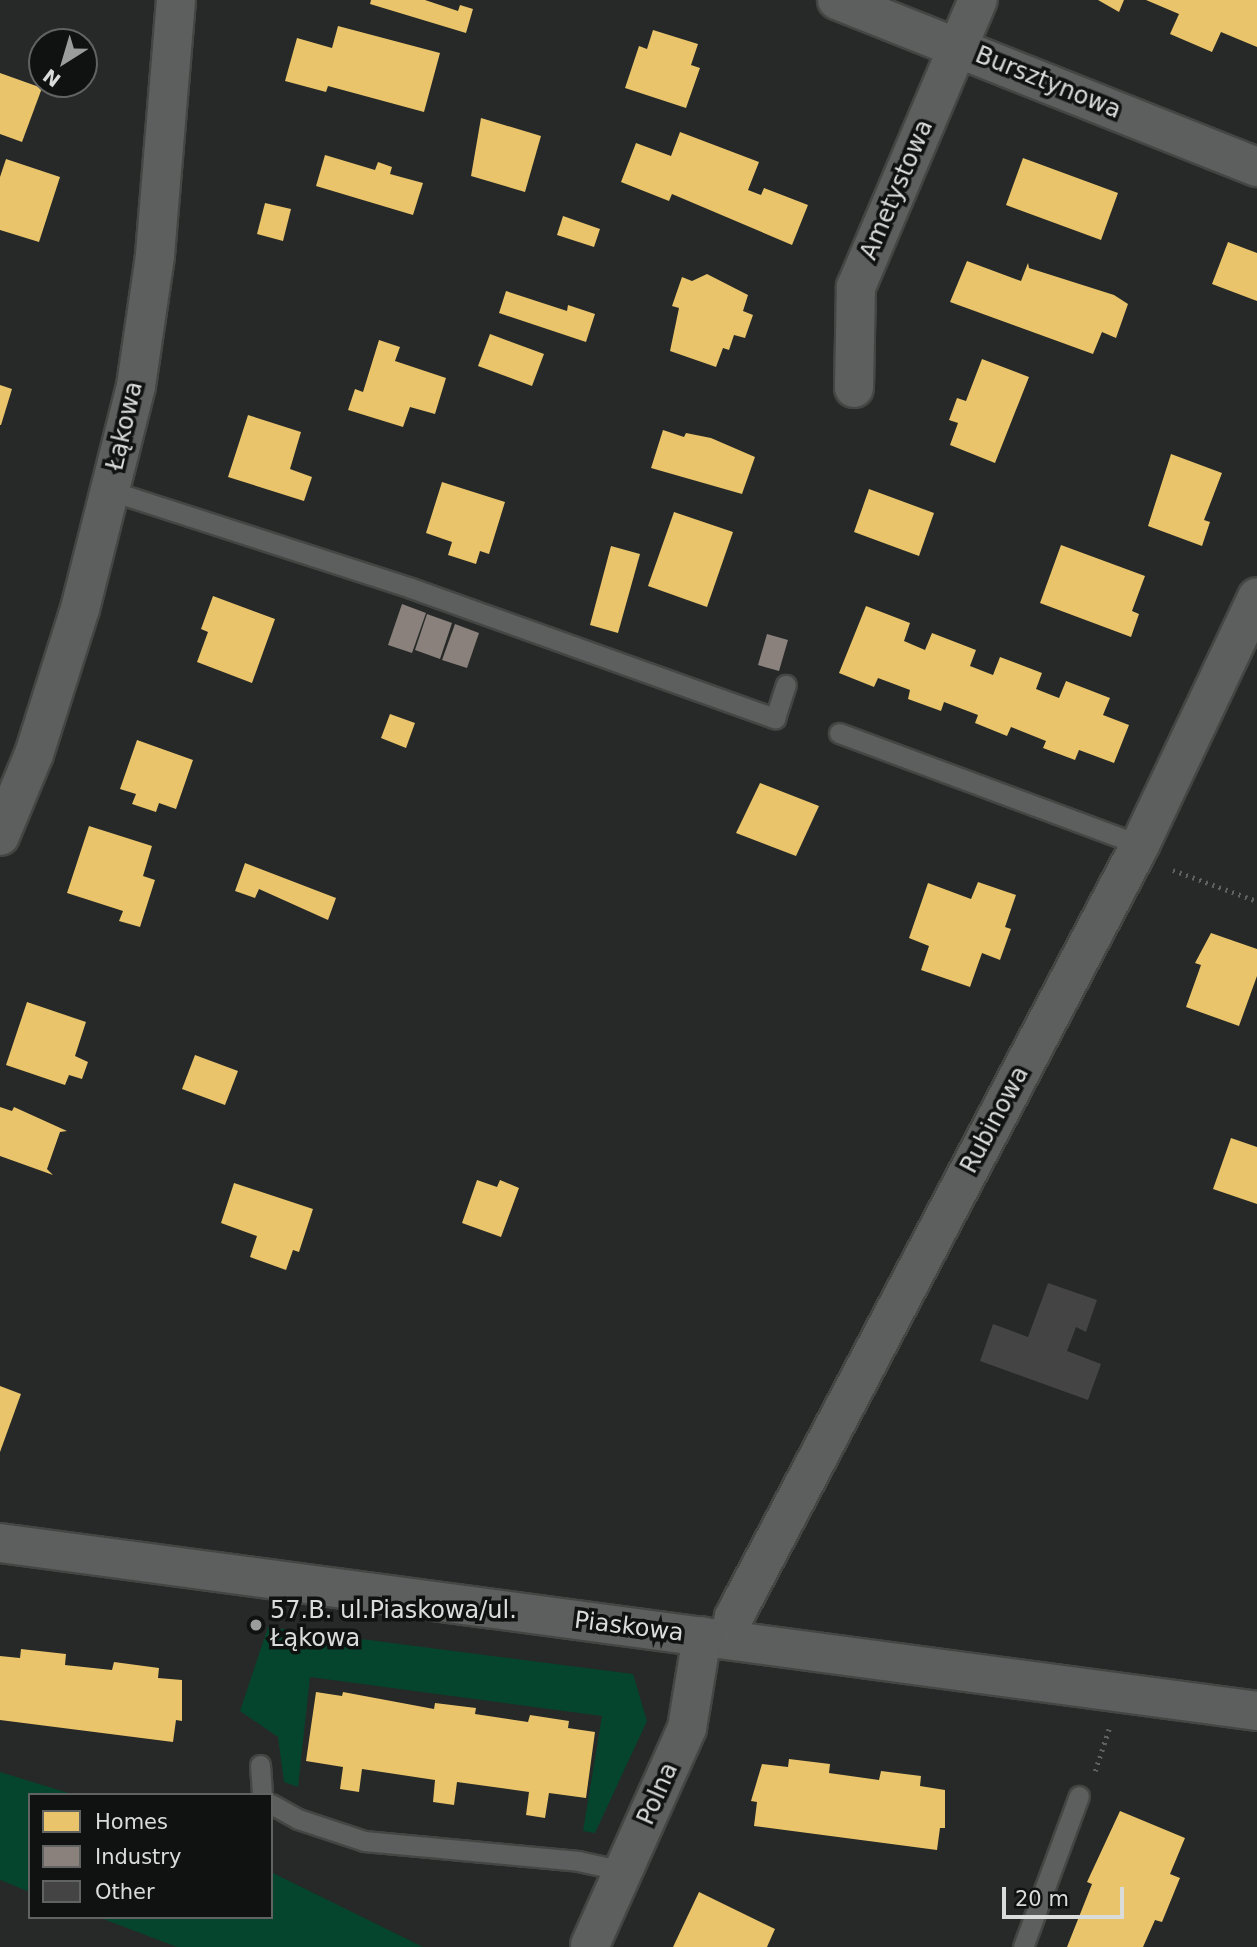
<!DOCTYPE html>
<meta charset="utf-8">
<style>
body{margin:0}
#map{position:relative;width:1257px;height:1947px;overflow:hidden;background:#262927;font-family:"DejaVu Sans",sans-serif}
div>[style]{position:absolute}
.green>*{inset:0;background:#05452d}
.homes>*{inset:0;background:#e9c46a}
.industry>*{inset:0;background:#8a817c}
.building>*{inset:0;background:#434443}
.path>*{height:4.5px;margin-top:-2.25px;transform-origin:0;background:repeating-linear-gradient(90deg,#606261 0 2px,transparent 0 7px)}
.roads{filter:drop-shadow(2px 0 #444644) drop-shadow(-2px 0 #444644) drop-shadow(0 2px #444644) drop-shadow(0 -2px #444644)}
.lane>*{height:19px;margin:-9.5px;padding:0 9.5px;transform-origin:9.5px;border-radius:9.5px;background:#5c5f5d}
.street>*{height:38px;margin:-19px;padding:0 19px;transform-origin:19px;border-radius:19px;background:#5c5f5d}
.dots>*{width:19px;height:19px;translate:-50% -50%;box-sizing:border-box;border:4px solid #101211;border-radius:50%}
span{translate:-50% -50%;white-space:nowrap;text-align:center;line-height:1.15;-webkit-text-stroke:7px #101211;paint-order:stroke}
.street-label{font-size:24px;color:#d9dcda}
.poi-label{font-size:24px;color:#d9dcda}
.left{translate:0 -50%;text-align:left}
.legend{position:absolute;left:28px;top:1793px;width:245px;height:126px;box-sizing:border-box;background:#101211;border:2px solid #606361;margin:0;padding:9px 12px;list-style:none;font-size:21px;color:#d9dcda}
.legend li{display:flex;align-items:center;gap:14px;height:35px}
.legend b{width:35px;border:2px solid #606361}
.north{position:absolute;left:28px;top:28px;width:70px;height:70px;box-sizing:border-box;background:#101211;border:2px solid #606361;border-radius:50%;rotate:217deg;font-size:19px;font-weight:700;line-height:28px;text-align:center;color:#d9dcda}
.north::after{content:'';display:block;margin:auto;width:24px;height:32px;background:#9a9d9b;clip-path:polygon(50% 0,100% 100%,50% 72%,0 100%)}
.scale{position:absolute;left:1002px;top:1887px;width:122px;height:32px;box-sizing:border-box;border:4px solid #d9dcda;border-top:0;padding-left:9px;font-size:21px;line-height:24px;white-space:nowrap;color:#d9dcda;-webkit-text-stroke:5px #101211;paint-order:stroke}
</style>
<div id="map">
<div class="green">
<div style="clip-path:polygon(268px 1627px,633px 1674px,647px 1721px,595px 1833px,583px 1831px,602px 1716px,310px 1677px,298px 1787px,284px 1782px,278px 1737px,240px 1711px)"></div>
<div style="clip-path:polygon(0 1772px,75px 1795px,30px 1795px,30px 1892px,0 1880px)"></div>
<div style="clip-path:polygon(271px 1872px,423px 1947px,177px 1947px,98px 1917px,271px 1917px)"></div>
</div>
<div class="homes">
<div style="clip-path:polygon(371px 0,425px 0,458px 11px,460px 5px,473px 9px,466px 33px,370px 4px)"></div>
<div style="clip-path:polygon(1098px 0,1124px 0,1119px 12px)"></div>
<div style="clip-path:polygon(1146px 0,1257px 0,1257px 47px,1221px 32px,1212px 52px,1170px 34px,1179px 14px)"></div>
<div style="clip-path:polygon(338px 26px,440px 53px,424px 112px,328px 86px,326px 92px,285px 81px,297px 38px,332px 48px)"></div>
<div style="clip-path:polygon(653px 30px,698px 44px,691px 65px,700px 68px,686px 108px,625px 88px,639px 46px,647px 49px)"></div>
<div style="clip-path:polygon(0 73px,42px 88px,22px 142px,0 134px)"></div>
<div style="clip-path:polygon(481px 118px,541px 136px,525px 192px,471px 176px)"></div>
<div style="clip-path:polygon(680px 132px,759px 162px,748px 190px,761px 195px,764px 188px,808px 205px,792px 245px,672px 194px,669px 201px,621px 182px,636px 143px,671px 156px)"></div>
<div style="clip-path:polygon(325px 155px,375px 170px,378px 162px,392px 167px,390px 174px,423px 183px,413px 215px,316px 186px)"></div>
<div style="clip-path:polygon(1023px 158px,1118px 193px,1101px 240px,1006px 205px)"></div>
<div style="clip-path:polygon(6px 159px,60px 177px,39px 242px,0 230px,0 177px)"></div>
<div style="clip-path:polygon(265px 203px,291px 209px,283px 241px,257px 234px)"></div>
<div style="clip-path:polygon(563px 216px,600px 229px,594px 247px,557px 235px)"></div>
<div style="clip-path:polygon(1228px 242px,1257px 253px,1257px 301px,1212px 284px)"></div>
<div style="clip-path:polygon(967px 261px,1021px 281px,1028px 263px,1029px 268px,1114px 295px,1128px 304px,1116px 338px,1102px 332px,1093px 354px,950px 302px)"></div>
<div style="clip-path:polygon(707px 274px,748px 295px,743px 311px,753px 315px,745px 338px,734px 335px,729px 350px,723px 348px,716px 367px,670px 351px,679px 308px,672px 306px,682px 277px,692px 281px)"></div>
<div style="clip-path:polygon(506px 291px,567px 311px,568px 305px,595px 314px,586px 342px,499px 313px)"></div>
<div style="clip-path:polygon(490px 334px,544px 354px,532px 386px,478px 366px)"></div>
<div style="clip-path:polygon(379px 340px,400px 347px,395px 361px,446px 378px,435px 414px,410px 407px,403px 427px,348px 410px,355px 389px,363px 392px)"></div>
<div style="clip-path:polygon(982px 359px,1029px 377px,995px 463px,950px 445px,958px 423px,949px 420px,957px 398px,966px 401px)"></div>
<div style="clip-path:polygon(0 385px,12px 389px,1px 425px,0 425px)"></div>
<div style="clip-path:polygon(248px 415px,301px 432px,290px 469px,312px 477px,304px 501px,228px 477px)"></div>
<div style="clip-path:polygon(663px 430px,684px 437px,686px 433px,711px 438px,755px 457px,742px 494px,651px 468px)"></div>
<div style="clip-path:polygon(1171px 454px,1222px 473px,1204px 520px,1210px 522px,1202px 546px,1148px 526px)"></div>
<div style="clip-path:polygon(442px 482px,505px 502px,489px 554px,480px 551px,476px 564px,448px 555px,452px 542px,426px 533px)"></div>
<div style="clip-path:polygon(869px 489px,934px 513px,919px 556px,854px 532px)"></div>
<div style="clip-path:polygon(674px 512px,733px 532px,707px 607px,648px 586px)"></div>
<div style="clip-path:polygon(1061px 545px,1145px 576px,1132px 611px,1139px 614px,1131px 637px,1040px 603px)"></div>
<div style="clip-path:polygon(611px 546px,640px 554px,618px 633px,590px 625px)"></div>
<div style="clip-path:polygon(213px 596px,275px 619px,252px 683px,197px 662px,208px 632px,201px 629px)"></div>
<div style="clip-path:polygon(866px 606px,910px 623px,904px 641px,925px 650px,932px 633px,976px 650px,970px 666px,993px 675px,1000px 657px,1042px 673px,1036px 689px,1059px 698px,1066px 681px,1110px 698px,1103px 715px,1129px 725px,1114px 763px,1079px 750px,1075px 760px,1043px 748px,1046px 741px,1011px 727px,1007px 736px,975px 723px,978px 715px,944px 702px,941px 711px,908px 699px,910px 690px,878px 678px,874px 687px,839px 673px)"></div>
<div style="clip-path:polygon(390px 714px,415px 723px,406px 748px,381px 738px)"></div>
<div style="clip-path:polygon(137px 740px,193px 760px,176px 809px,159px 803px,156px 812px,132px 804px,136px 794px,120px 789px)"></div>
<div style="clip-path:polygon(760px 783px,819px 806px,796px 856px,736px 833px)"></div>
<div style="clip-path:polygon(89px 826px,152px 846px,143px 876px,155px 880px,140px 927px,119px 921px,123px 911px,67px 893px)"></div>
<div style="clip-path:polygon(245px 863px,336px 898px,328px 920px,259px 889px,255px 898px,235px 891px)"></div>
<div style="clip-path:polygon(978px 882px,1016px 895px,1005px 927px,1011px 929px,1000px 960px,982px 953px,970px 987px,921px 970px,929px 946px,909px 938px,928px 883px,971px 899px)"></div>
<div style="clip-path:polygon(1211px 933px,1257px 949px,1257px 976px,1239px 1026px,1186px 1007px,1201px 965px,1195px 963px)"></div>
<div style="clip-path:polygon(27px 1002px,86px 1022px,75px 1056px,88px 1062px,82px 1079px,69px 1075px,65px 1085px,6px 1065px)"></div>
<div style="clip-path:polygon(195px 1055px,238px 1071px,225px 1105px,182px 1089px)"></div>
<div style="clip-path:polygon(0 1107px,12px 1111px,14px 1107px,67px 1131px,60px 1132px,47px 1169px,53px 1175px,0 1156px)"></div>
<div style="clip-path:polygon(1231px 1138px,1257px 1147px,1257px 1204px,1213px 1189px)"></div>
<div style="clip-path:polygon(477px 1180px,497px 1187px,500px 1180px,519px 1188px,501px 1237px,462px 1223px)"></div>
<div style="clip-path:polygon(234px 1183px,313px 1209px,299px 1252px,293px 1250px,286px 1270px,250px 1257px,257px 1236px,221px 1223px)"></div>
<div style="clip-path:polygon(0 1386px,21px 1394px,0 1452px)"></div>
<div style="clip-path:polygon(21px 1649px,66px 1654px,65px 1665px,112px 1670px,114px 1662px,159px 1668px,158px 1678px,182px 1680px,182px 1721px,176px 1720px,173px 1742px,0 1720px,0 1656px,20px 1658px)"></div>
<div style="clip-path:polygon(316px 1692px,342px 1696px,343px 1692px,434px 1709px,435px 1703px,476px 1708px,475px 1714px,528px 1722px,530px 1715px,569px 1721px,568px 1728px,595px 1732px,586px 1798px,549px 1793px,545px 1818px,526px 1815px,529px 1792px,457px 1782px,454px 1805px,433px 1802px,435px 1780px,362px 1769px,359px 1792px,340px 1789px,343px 1767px,306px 1761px)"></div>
<div style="clip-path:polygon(789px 1759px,830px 1764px,829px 1773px,879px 1780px,881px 1771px,921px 1776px,920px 1786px,945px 1790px,945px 1828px,940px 1828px,937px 1850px,754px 1826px,757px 1802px,751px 1801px,762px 1764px,788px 1767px)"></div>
<div style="clip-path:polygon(1120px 1811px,1185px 1838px,1170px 1874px,1180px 1878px,1162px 1922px,1155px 1920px,1143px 1947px,1067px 1947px,1092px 1884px,1087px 1882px)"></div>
<div style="clip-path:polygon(699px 1892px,775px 1929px,767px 1947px,673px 1947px)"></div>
</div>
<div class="industry">
<div style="clip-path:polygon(402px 604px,426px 613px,412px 653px,388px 645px)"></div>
<div style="clip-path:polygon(427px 614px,452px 623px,440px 659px,415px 650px)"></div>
<div style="clip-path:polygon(455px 624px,479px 633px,467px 668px,442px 660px)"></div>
<div style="clip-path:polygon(767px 634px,788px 640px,779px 671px,758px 665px)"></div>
</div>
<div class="building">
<div style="clip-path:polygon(1048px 1283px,1097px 1300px,1086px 1332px,1076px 1327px,1067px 1351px,1101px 1364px,1088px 1400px,980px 1361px,993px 1324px,1028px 1337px)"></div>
</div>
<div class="path">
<div style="left:1173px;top:870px;width:90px;rotate:20.3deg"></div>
<div style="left:1095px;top:1771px;width:44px;rotate:-71.6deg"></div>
</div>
<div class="roads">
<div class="lane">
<div style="left:111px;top:491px;width:315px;rotate:17.9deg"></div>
<div style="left:411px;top:588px;width:387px;rotate:19.7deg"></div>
<div style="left:775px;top:718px;width:35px;rotate:-72deg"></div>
<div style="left:839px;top:733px;width:321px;rotate:20.4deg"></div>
<div style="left:260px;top:1765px;width:30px;rotate:86deg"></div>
<div style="left:271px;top:1804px;width:31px;rotate:29deg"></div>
<div style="left:298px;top:1819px;width:70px;rotate:18.4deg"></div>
<div style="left:364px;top:1841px;width:215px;rotate:5.3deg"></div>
<div style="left:578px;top:1861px;width:47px;rotate:12.3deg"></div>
<div style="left:1023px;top:1947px;width:161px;rotate:-69.7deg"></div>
</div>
<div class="street">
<div style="left:837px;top:0;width:452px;rotate:21.7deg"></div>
<div style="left:854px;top:388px;width:101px;rotate:-88.9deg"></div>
<div style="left:856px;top:287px;width:312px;rotate:-67deg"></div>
<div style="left:0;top:836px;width:89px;rotate:-67.5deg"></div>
<div style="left:34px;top:754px;width:152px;rotate:-72.4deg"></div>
<div style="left:80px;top:609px;width:230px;rotate:-75.9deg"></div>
<div style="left:136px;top:386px;width:132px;rotate:-81.7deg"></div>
<div style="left:155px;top:255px;width:256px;rotate:-85.3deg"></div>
<div style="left:0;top:1543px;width:1268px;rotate:7.61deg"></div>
<div style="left:729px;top:1639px;width:23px;rotate:-77deg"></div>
<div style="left:734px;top:1617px;width:872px;rotate:-62.26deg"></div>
<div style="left:1140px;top:845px;width:274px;rotate:-64.7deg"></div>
<div style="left:590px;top:1945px;width:238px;rotate:-65.9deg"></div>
<div style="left:687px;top:1728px;width:93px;rotate:-80.7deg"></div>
</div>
</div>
<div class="dots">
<div style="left:256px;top:1625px;background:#9a9d9b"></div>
</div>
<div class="street-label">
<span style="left:1048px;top:83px;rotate:22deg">Bursztynowa</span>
<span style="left:897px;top:190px;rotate:-67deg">Ametystowa</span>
<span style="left:125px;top:426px;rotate:-77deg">Łąkowa</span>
<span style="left:995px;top:1120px;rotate:-62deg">Rubinowa</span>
<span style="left:629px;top:1627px;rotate:7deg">Piaskowa</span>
<span style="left:658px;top:1794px;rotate:-66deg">Polna</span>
</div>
<div class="poi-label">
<span class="left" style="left:270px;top:1625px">57.B. ul.Piaskowa/ul.<br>Łąkowa</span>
</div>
<ul class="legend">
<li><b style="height:19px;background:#e9c46a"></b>Homes</li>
<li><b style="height:19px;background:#8a817c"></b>Industry</li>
<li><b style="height:19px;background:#434443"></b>Other</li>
</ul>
<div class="north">N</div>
<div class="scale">20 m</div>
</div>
